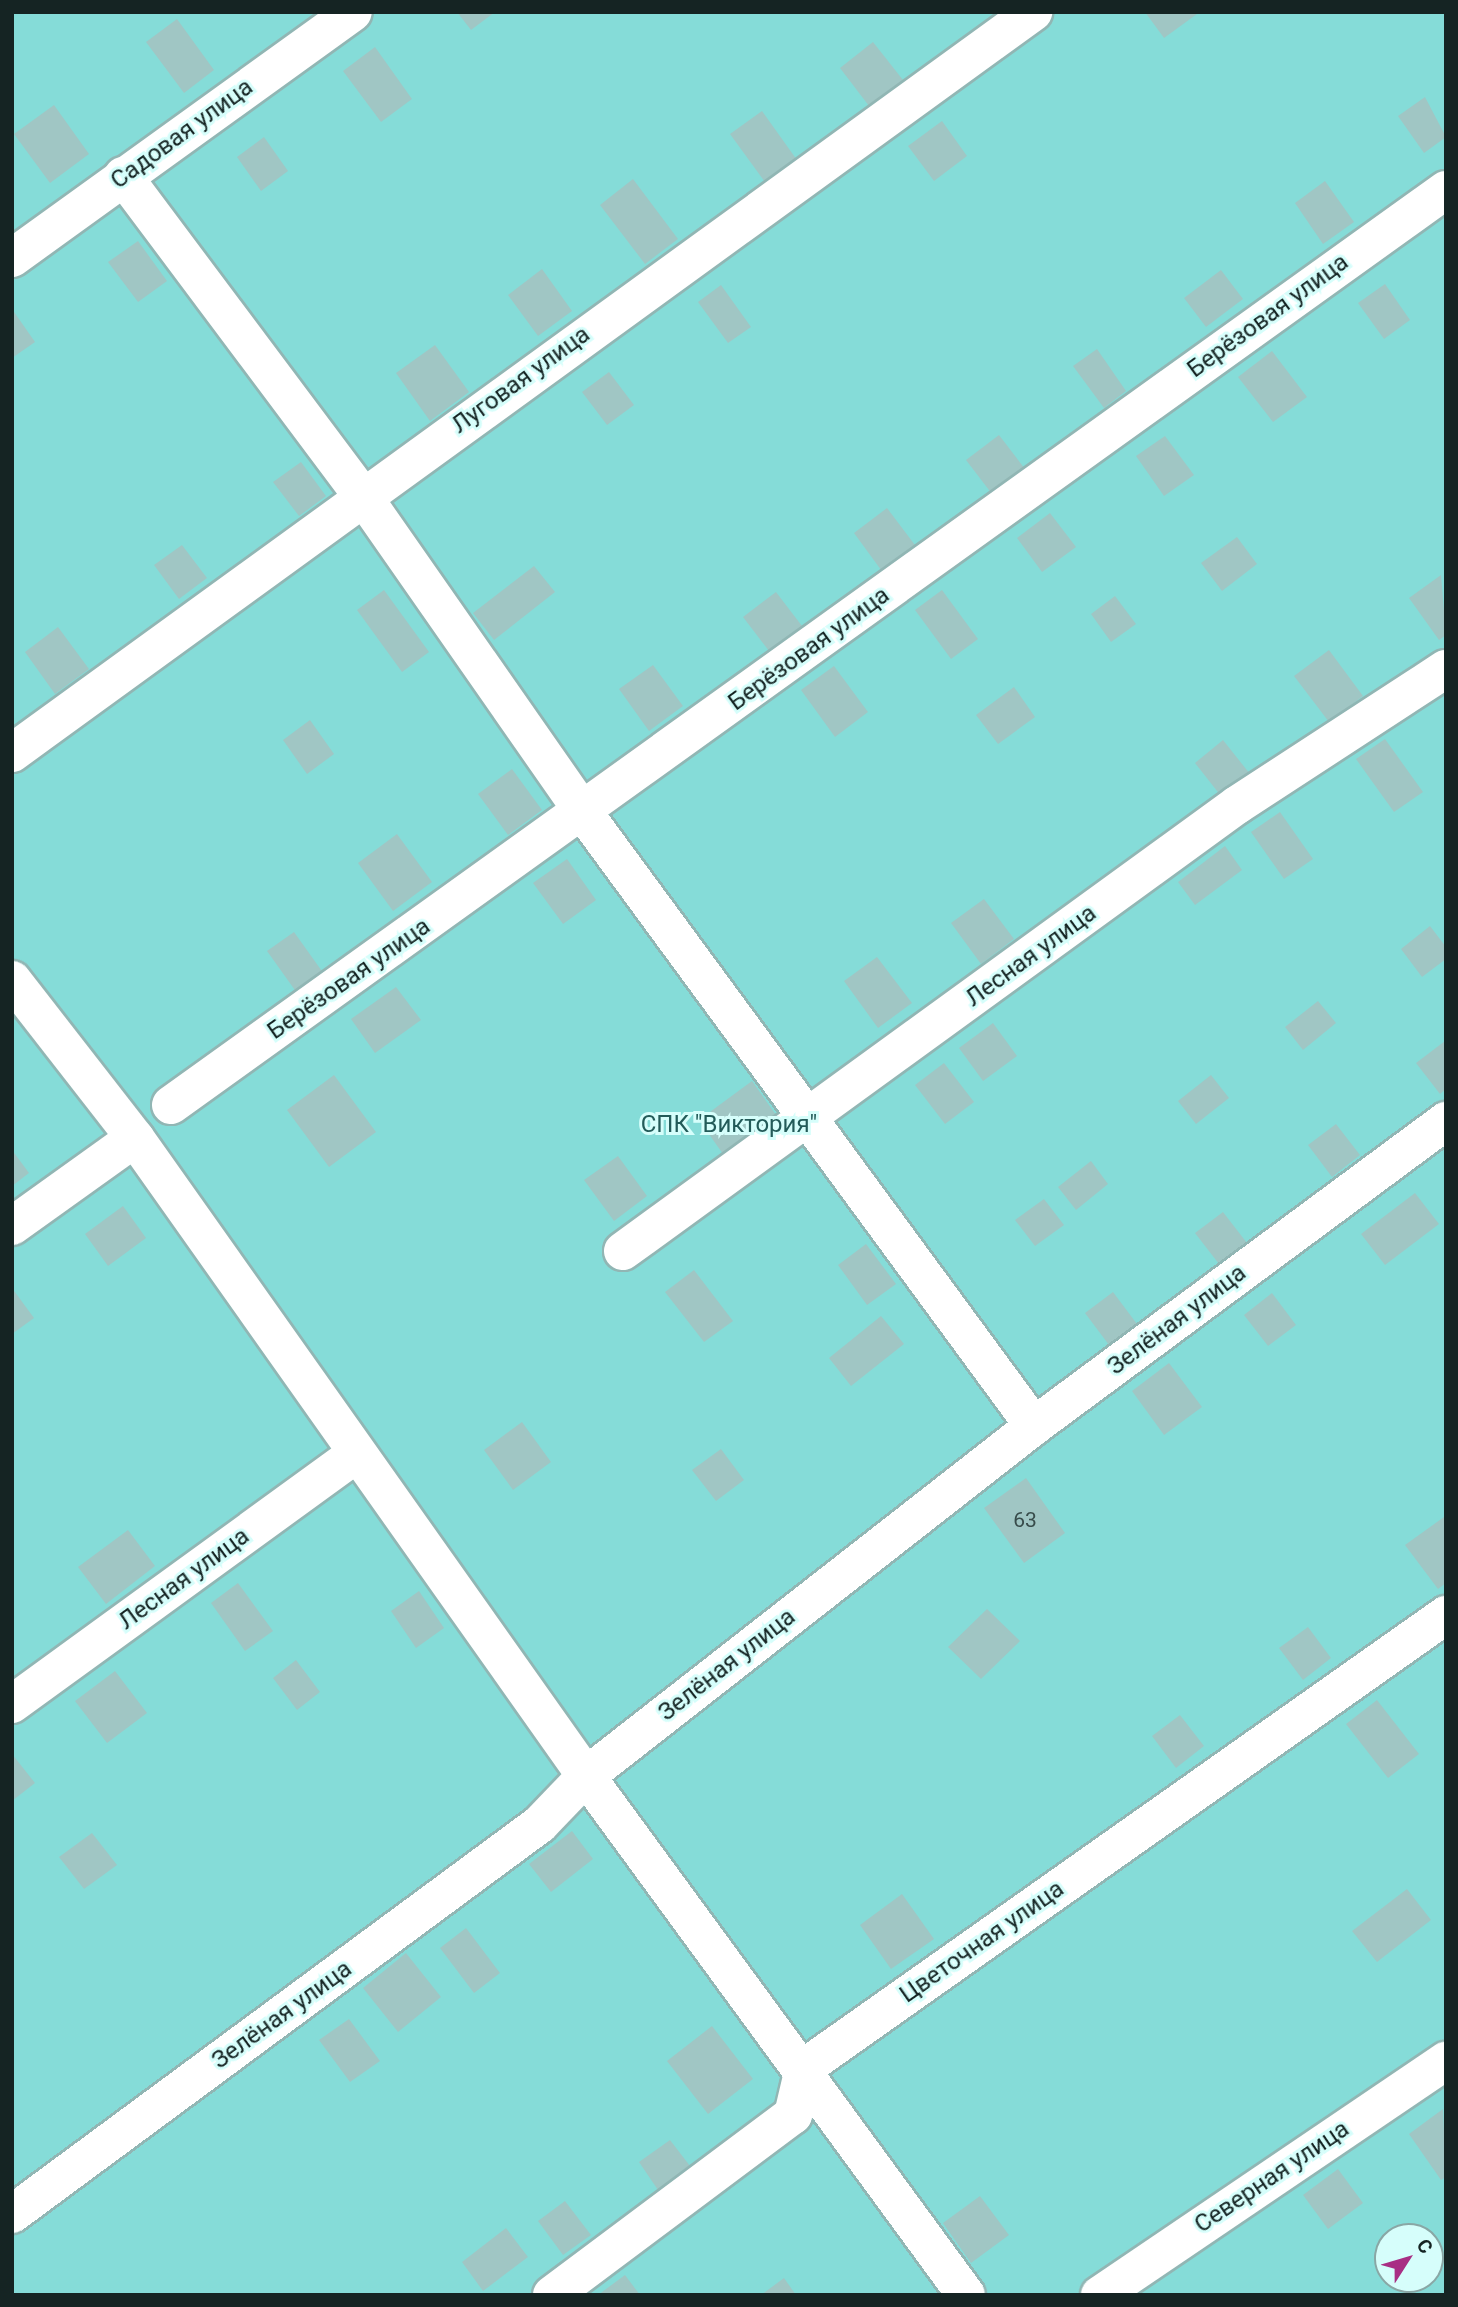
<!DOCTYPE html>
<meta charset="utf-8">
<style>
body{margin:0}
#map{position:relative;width:1458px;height:2307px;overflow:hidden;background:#d6fefb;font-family:Roboto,sans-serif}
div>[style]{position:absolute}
.green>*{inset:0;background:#85dcd8}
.building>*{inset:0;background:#a0c6c4}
.roads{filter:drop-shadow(2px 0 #91b6b4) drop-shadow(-2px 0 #91b6b4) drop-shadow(0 2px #91b6b4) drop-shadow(0 -2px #91b6b4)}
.minor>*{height:38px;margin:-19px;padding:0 19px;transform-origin:19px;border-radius:19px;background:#fff}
span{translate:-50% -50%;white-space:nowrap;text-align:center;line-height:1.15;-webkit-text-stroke:6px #d6fefb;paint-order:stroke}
.number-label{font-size:21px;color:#384c4b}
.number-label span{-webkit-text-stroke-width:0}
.street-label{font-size:24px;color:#152423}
.park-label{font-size:24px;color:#235b59}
.frame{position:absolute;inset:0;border:14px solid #152423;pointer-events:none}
.north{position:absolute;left:1374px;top:2223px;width:70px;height:70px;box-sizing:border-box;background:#d6fefb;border:2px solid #89a7a5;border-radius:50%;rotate:53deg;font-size:19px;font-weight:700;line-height:28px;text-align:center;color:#152423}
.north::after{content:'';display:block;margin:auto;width:24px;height:32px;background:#a82f84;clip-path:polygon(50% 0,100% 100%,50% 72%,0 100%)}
</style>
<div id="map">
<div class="green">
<div style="clip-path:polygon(evenodd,12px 12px,1446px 12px,1446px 2295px,12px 2295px,12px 12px,1388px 2237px,1430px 2237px,1430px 2279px,1388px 2279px,1388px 2237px)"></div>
</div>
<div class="building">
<div style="clip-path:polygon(457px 12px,495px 12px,471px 30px)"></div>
<div style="clip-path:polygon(1145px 12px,1196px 12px,1197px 14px,1164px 38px)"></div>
<div style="clip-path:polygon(177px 19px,214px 70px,184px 93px,146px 42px)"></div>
<div style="clip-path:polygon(873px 42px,903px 80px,869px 106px,840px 68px)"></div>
<div style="clip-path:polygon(375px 47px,412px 99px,381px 122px,343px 71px)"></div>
<div style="clip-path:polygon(1425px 97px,1446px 137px,1424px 153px,1398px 116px)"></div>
<div style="clip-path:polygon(54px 105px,89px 154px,50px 183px,14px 134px)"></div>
<div style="clip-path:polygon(762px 111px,797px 160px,765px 182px,730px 134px)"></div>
<div style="clip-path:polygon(942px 121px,967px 156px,934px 181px,908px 146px)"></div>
<div style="clip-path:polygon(264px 137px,288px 171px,261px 191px,237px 157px)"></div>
<div style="clip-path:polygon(633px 179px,678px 239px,645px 264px,600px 205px)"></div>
<div style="clip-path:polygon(1325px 181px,1354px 222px,1323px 244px,1295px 203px)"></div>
<div style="clip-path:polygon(138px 241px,167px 281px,138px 302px,108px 262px)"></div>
<div style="clip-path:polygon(542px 269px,572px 311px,538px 336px,508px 295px)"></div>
<div style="clip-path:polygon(1221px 270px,1243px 299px,1206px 327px,1184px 298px)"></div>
<div style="clip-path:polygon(1385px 284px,1410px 320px,1384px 339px,1358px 303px)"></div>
<div style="clip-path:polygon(721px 285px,751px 327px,728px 343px,698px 302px)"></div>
<div style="clip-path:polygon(12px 309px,35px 342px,12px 358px)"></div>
<div style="clip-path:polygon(435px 345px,469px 392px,430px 421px,396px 373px)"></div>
<div style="clip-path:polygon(1097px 349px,1126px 391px,1104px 408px,1073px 366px)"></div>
<div style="clip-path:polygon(1272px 351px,1307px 397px,1273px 422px,1238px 377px)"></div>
<div style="clip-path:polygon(609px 372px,634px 405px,607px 425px,582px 392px)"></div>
<div style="clip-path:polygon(999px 435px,1025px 469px,992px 494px,966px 460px)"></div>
<div style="clip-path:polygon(1165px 436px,1194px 475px,1164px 496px,1136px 456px)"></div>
<div style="clip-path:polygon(301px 462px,326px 496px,299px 516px,273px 482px)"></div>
<div style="clip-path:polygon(887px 508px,918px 549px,884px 574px,854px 533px)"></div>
<div style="clip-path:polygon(1050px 513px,1076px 547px,1042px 572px,1017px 538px)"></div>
<div style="clip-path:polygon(1237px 537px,1257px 564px,1222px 591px,1201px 563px)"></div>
<div style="clip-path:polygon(182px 545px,207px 578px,179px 599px,154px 565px)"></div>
<div style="clip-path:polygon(534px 566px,555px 592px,494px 640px,473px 613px)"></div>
<div style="clip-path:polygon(1441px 575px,1446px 635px,1439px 640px,1409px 598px)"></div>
<div style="clip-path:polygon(384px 590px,429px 652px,402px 672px,357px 610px)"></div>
<div style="clip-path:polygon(942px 590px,978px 639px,951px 659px,915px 610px)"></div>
<div style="clip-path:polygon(776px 592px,802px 626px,769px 651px,743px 617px)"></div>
<div style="clip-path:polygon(1115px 596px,1136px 624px,1111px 642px,1091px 614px)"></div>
<div style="clip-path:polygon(58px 627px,89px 669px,55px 694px,25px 652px)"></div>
<div style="clip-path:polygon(1329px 650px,1363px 696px,1329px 722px,1294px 676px)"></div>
<div style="clip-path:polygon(653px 665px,683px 706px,649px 731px,619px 689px)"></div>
<div style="clip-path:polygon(834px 666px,868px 712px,835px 737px,801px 690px)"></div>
<div style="clip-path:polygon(1014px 687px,1035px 717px,998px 744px,976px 715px)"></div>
<div style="clip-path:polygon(310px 720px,334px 754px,307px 774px,283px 740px)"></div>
<div style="clip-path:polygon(1385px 739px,1423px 792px,1394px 812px,1356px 759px)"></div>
<div style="clip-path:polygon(1223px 740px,1250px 774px,1221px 796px,1195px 763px)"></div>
<div style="clip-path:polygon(512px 769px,542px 810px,508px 835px,478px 794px)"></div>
<div style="clip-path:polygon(1280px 812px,1313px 859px,1284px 879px,1251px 832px)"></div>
<div style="clip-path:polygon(397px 834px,432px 882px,393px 911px,358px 863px)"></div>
<div style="clip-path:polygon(1225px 846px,1242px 870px,1195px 905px,1178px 882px)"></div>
<div style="clip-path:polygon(567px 859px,596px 900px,563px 924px,533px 883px)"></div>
<div style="clip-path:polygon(984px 899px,1014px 939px,981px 964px,951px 923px)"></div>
<div style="clip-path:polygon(1430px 926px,1446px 947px,1446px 959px,1422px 977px,1401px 949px)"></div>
<div style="clip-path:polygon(294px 932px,324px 974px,297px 993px,267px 951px)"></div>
<div style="clip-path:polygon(877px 957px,912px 1003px,878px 1028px,844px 981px)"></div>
<div style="clip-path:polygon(396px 987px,421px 1020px,375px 1053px,351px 1019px)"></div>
<div style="clip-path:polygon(1318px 1001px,1336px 1023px,1303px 1050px,1285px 1027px)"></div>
<div style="clip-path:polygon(993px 1023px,1017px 1056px,983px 1081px,959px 1048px)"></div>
<div style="clip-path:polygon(1445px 1041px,1446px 1089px,1440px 1094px,1416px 1063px)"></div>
<div style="clip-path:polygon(944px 1063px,974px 1102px,945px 1124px,915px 1085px)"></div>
<div style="clip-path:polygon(334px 1075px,376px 1132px,329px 1167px,287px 1110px)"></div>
<div style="clip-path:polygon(1211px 1075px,1229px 1098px,1196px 1124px,1178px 1101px)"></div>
<div style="clip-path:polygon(752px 1081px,776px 1115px,723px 1154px,699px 1120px)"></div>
<div style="clip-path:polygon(1336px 1124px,1360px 1155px,1332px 1177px,1308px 1145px)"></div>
<div style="clip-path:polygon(12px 1150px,29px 1173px,12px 1186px)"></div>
<div style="clip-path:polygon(618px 1156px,647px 1196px,614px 1221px,584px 1180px)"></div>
<div style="clip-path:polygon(1091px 1161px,1108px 1184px,1076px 1210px,1058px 1187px)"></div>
<div style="clip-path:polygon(1415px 1193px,1439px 1224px,1385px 1265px,1361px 1234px)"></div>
<div style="clip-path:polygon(1044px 1199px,1064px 1225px,1035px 1246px,1015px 1220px)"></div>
<div style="clip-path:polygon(123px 1206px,146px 1238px,108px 1266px,85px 1234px)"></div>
<div style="clip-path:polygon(1223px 1212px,1247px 1243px,1219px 1264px,1195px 1233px)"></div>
<div style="clip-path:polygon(866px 1244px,896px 1284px,867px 1305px,838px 1265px)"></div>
<div style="clip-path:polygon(694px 1270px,733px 1321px,704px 1342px,665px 1292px)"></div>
<div style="clip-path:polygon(12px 1288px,34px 1318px,12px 1334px)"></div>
<div style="clip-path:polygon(1113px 1292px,1137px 1324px,1109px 1345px,1085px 1313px)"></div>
<div style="clip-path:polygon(1272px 1293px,1296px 1325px,1268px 1346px,1244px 1315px)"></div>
<div style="clip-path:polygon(881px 1316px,904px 1344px,851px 1386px,829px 1358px)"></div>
<div style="clip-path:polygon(1169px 1363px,1202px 1407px,1164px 1435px,1132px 1391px)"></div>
<div style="clip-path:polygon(522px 1422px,551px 1462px,513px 1490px,484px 1450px)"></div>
<div style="clip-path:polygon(721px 1449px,744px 1480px,716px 1501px,692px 1470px)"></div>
<div style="clip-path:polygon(1026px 1478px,1065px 1533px,1024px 1563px,984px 1508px)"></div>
<div style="clip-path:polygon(1444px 1517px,1446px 1583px,1438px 1589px,1405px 1545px)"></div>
<div style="clip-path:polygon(128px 1530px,155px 1566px,106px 1604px,78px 1567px)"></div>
<div style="clip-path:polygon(238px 1583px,273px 1631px,245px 1651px,211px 1603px)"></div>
<div style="clip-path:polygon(419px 1591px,444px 1628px,416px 1648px,391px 1611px)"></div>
<div style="clip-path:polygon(987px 1609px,1020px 1641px,981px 1679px,948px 1647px)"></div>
<div style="clip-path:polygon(1308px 1627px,1331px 1658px,1303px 1680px,1279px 1648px)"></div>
<div style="clip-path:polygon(296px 1660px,320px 1692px,297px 1710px,273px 1678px)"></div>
<div style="clip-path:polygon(115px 1671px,147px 1713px,107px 1743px,75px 1701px)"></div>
<div style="clip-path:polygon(1377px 1700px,1419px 1754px,1388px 1778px,1346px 1724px)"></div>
<div style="clip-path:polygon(1180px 1715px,1204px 1746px,1176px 1768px,1152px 1736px)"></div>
<div style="clip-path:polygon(12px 1754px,35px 1783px,12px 1801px)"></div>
<div style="clip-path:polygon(572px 1831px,593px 1859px,551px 1892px,529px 1864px)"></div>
<div style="clip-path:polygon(92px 1833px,117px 1865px,84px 1889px,59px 1857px)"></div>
<div style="clip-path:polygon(1407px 1889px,1431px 1920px,1377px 1962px,1352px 1931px)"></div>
<div style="clip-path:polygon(902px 1894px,934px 1939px,891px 1969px,860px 1925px)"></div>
<div style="clip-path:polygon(466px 1928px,500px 1973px,474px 1993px,440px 1948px)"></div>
<div style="clip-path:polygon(406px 1953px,441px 1997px,398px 2032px,363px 1988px)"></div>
<div style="clip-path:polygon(349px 2019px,380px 2061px,350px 2082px,319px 2040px)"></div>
<div style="clip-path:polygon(712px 2026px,753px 2079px,708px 2114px,667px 2061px)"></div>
<div style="clip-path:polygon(1443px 2109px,1446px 2177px,1441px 2180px,1409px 2134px)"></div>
<div style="clip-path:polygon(670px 2140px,690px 2166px,658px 2190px,639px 2162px)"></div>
<div style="clip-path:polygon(1338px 2169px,1363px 2203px,1328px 2229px,1303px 2195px)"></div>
<div style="clip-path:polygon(980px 2196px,1009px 2235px,971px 2263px,943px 2223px)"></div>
<div style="clip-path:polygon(565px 2201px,591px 2235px,563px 2255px,538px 2221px)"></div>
<div style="clip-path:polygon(506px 2228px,528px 2257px,483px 2291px,462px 2262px)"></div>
<div style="clip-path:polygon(625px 2275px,640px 2295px,598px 2295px)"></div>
<div style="clip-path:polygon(784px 2278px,796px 2295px,761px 2295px)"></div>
</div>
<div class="roads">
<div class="minor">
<div style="left:123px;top:176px;width:399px;rotate:53.2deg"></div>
<div style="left:362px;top:495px;width:386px;rotate:55.1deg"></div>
<div style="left:583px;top:812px;width:762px;rotate:53.7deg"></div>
<div style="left:12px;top:258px;width:420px;rotate:-35.8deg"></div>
<div style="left:12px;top:753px;width:1262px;rotate:-35.97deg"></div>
<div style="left:12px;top:980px;width:200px;rotate:52.1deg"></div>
<div style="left:135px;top:1138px;width:781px;rotate:54.74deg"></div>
<div style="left:586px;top:1776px;width:643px;rotate:53.79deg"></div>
<div style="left:171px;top:1105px;width:1569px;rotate:-35.67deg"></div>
<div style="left:12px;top:1226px;width:151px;rotate:-35.6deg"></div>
<div style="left:623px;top:1251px;width:759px;rotate:-35.99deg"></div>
<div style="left:1237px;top:805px;width:249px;rotate:-33.1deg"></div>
<div style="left:12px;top:1704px;width:425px;rotate:-36deg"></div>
<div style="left:12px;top:2214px;width:656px;rotate:-36.45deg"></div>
<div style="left:540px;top:1824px;width:66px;rotate:-46.2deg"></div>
<div style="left:586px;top:1776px;width:569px;rotate:-38deg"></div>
<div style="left:1034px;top:1426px;width:513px;rotate:-36.51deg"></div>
<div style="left:552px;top:2295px;width:301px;rotate:-36.8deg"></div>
<div style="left:793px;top:2115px;width:48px;rotate:-76.8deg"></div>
<div style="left:804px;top:2068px;width:786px;rotate:-35.21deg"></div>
<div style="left:1100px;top:2295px;width:418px;rotate:-34.1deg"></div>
</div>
</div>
<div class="number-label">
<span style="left:1025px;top:1520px">63</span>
</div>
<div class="street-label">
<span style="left:182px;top:134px;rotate:-36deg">Садовая улица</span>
<span style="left:1268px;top:316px;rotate:-36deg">Берёзовая улица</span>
<span style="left:521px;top:380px;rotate:-36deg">Луговая улица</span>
<span style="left:809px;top:649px;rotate:-36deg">Берёзовая улица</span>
<span style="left:1031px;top:956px;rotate:-36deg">Лесная улица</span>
<span style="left:349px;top:979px;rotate:-35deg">Берёзовая улица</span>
<span style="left:1177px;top:1320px;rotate:-37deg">Зелёная улица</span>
<span style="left:184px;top:1579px;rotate:-36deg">Лесная улица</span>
<span style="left:727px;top:1665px;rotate:-38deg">Зелёная улица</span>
<span style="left:982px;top:1942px;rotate:-35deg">Цветочная улица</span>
<span style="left:282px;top:2015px;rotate:-36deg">Зелёная улица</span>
<span style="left:1272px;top:2177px;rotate:-34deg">Северная улица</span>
</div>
<div class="park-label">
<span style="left:729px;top:1125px">СПК "Виктория"</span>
</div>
<div class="frame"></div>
<div class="north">С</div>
</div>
